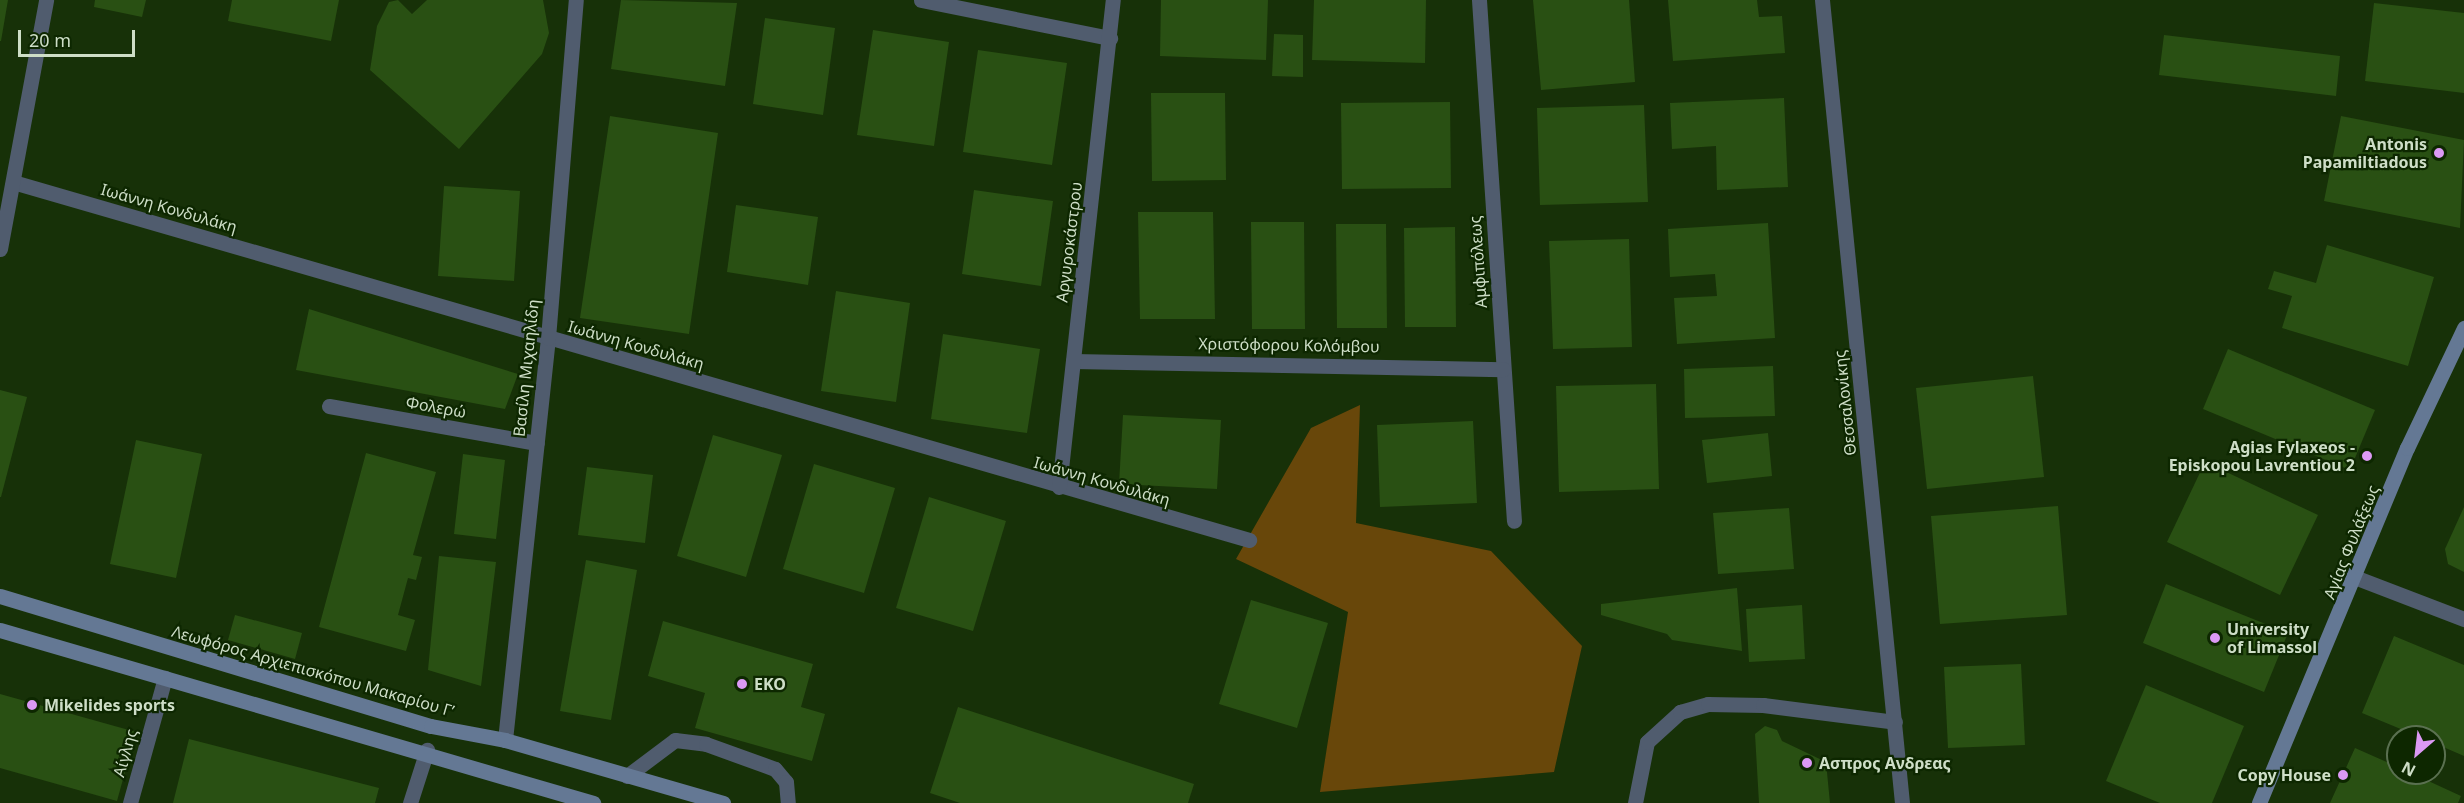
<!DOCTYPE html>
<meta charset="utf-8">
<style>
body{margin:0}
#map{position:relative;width:2464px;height:803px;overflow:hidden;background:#173108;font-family:"Noto Sans",sans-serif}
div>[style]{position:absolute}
.green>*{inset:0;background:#68470a}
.building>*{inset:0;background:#295013}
.service>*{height:15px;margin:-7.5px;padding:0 7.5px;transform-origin:7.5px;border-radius:7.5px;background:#505c6e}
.minor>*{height:15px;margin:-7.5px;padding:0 7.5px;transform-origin:7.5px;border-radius:7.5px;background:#505c6e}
.tertiary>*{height:15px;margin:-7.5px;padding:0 7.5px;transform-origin:7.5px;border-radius:7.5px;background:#505c6e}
.secondary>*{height:15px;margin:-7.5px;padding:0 7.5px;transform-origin:7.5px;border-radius:7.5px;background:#647894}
.dots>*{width:16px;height:16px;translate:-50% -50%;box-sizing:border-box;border:3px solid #0d2700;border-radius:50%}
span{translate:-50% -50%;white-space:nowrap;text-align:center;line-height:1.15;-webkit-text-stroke:4.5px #0d2700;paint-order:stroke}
.poi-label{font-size:16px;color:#cedec7;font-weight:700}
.right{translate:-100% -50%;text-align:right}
.left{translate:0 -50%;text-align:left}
.street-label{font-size:16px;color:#cedec7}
.north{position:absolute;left:2386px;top:725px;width:60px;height:60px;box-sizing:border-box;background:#0d2700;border:2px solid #5a7050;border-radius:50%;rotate:208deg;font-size:16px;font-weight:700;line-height:24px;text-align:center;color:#cedec7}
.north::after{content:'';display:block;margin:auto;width:21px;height:27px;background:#dc99f4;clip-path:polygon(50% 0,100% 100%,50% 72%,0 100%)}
.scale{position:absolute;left:18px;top:30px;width:117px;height:27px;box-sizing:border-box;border:3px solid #cedec7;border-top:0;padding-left:8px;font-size:18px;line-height:21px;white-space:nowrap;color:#cedec7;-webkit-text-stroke:4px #0d2700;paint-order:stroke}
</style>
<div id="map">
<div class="green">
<div style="clip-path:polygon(1360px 405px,1356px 523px,1491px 551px,1582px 646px,1554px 772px,1320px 792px,1348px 612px,1236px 559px,1311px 428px)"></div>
</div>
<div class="building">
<div style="clip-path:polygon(0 0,8px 0,1px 41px,0 41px)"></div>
<div style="clip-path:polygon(95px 0,146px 0,142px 17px,94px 7px)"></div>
<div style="clip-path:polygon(232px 0,339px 0,331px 41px,228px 21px)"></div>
<div style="clip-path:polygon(398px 0,412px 14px,427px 0,543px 0,549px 33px,542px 54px,459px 149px,370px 70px,377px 26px,389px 2px)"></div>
<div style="clip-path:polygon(621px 0,737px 3px,725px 86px,611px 69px)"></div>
<div style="clip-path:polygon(1161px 0,1268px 0,1266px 60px,1160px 56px)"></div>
<div style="clip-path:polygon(1314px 0,1426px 0,1425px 63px,1312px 60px)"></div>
<div style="clip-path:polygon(1533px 0,1629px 0,1635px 82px,1541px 90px)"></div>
<div style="clip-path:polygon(1668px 0,1757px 0,1759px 17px,1782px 16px,1785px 53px,1673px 61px)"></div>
<div style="clip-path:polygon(2374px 3px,2464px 13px,2464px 93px,2365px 81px)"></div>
<div style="clip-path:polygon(765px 18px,835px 28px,823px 115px,753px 104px)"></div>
<div style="clip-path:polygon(873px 30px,949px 42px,934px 146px,857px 135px)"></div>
<div style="clip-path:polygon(1274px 34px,1303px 35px,1303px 77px,1272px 76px)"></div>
<div style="clip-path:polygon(2164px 35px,2340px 56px,2336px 96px,2159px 75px)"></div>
<div style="clip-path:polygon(978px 50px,1067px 63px,1052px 165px,963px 152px)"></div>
<div style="clip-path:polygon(1151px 93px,1225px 93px,1226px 180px,1152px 181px)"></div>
<div style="clip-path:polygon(1784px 98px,1788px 187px,1717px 190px,1716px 146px,1672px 149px,1670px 103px)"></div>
<div style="clip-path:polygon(1450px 102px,1451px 188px,1342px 189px,1341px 103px)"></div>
<div style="clip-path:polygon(1644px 105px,1648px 202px,1540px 205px,1537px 108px)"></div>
<div style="clip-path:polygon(610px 116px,718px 133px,689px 334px,580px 318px)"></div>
<div style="clip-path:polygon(2341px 116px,2464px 140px,2460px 228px,2324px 201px)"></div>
<div style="clip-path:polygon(444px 186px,520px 191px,514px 281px,438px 276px)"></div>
<div style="clip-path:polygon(974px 190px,1053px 201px,1041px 286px,962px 274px)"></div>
<div style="clip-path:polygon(736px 205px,818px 217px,808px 285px,727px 272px)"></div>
<div style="clip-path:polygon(1138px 212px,1213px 212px,1215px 319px,1140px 319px)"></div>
<div style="clip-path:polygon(1251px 222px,1304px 222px,1305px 329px,1252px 329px)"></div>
<div style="clip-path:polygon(1768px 223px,1775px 338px,1677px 344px,1674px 298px,1717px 296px,1715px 274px,1670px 277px,1668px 229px)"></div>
<div style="clip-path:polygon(1336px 224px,1386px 224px,1387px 328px,1337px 328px)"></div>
<div style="clip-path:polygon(1455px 227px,1456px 327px,1405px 327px,1404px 228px)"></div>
<div style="clip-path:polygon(1629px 239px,1632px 347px,1553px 349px,1549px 241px)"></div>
<div style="clip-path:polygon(2327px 245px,2434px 277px,2408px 366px,2282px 328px,2292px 296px,2268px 289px,2274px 271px,2316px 283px)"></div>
<div style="clip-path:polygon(836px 291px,910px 303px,896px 402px,821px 391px)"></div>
<div style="clip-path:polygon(309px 309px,518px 374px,505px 409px,296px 370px)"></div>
<div style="clip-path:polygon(943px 334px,1040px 349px,1027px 433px,931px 419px)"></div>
<div style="clip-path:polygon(2228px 349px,2375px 410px,2350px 470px,2203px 409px)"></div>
<div style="clip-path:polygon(1773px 366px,1775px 416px,1685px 418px,1684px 369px)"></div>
<div style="clip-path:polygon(2033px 376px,2044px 477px,1927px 489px,1916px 388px)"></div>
<div style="clip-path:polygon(1656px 384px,1659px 489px,1559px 492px,1556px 386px)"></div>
<div style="clip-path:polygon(0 390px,27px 397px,1px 497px,0 497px)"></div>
<div style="clip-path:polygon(1123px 415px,1221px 420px,1217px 489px,1119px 484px)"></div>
<div style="clip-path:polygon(1473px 421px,1477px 503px,1380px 507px,1377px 425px)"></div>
<div style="clip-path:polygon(1768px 433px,1772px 476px,1707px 483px,1702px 440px)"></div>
<div style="clip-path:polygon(713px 435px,782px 455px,746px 577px,677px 556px)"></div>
<div style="clip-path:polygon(136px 440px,202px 454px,176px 578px,110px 564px)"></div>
<div style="clip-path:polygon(366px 453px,436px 472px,413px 555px,422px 557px,416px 580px,408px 578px,398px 615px,415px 620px,406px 651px,319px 627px)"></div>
<div style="clip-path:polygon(463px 454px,505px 460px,496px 539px,454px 534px)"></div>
<div style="clip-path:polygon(2205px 462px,2318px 515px,2280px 595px,2167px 542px)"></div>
<div style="clip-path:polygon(814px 464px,895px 488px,864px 593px,783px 569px)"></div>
<div style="clip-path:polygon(587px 467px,653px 475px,645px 543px,578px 535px)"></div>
<div style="clip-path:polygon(929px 497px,1006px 521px,973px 631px,896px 608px)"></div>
<div style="clip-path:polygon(2058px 506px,2067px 615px,1940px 624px,1931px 516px)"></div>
<div style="clip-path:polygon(2464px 507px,2464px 572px,2448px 564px,2445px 549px)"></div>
<div style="clip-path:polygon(1789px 508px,1794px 569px,1718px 574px,1713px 513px)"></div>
<div style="clip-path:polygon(439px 556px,496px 562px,481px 686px,428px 670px)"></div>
<div style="clip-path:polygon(586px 560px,637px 570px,611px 720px,560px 711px)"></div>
<div style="clip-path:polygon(2166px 584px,2288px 633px,2264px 692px,2143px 643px)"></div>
<div style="clip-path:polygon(1737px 588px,1742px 651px,1672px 640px,1667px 634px,1601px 615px,1601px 604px)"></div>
<div style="clip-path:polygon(1251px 600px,1328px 623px,1297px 728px,1219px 704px)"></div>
<div style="clip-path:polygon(1802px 605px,1805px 659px,1749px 662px,1746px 609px)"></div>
<div style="clip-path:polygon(235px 615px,302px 633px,295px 659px,228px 640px)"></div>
<div style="clip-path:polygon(663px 621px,813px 664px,801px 707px,825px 714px,812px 761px,695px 728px,705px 693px,648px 676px)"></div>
<div style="clip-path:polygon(2394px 636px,2464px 665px,2464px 756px,2434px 743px,2434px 737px,2420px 737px,2362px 713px)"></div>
<div style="clip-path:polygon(2021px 664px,2025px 745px,1948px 748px,1944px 667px)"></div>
<div style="clip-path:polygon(2146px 685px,2244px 726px,2212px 803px,2160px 803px,2106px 781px)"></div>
<div style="clip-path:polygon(0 694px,136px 732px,117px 801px,0 768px)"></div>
<div style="clip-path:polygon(958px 707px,1194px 784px,1188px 803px,960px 803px,930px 793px)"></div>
<div style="clip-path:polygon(1765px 726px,1777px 730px,1782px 741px,1826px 762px,1830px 803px,1759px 803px,1755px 734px)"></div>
<div style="clip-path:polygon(189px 739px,379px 788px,375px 803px,173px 803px)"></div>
<div style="clip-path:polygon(2355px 748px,2398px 767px,2398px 773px,2411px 773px,2461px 796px,2458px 803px,2330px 803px)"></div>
</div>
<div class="service">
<div style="left:627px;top:776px;width:60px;rotate:-36.9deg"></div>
<div style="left:675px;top:740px;width:31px;rotate:7deg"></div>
<div style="left:706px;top:744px;width:73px;rotate:19.9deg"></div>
<div style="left:775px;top:769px;width:17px;rotate:50deg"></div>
<div style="left:786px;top:782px;width:21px;rotate:85deg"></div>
<div style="left:410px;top:803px;width:56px;rotate:-72.2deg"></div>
<div style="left:1635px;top:803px;width:62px;rotate:-78.9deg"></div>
<div style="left:1647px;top:742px;width:45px;rotate:-42.3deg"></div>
<div style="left:1680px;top:712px;width:29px;rotate:-16deg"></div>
<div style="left:1708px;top:704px;width:55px;rotate:1deg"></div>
<div style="left:1763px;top:705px;width:133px;rotate:7.3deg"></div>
</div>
<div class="minor">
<div style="left:921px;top:0;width:193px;rotate:11.4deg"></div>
<div style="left:1479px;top:0;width:522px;rotate:86.16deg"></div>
<div style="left:13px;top:182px;width:1287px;rotate:16.15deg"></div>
<div style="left:0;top:249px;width:253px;rotate:-79.5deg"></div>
<div style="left:1073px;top:361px;width:430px;rotate:1.1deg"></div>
<div style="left:329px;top:406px;width:211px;rotate:10.1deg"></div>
<div style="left:1059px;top:487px;width:490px;rotate:-83.7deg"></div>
<div style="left:2357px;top:578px;width:115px;rotate:21deg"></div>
<div style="left:505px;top:740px;width:404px;rotate:-83.9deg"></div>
<div style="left:548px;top:338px;width:339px;rotate:-85.3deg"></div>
<div style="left:130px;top:803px;width:130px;rotate:-74.4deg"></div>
</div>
<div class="tertiary">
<div style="left:1822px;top:0;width:807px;rotate:84.31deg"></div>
</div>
<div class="secondary">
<div style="left:0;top:596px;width:450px;rotate:16.8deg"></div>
<div style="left:431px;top:726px;width:75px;rotate:10.7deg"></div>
<div style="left:505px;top:740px;width:227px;rotate:16.1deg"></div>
<div style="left:0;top:630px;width:618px;rotate:16.26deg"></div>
<div style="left:2259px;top:803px;width:385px;rotate:-67.4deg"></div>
<div style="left:2407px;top:448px;width:133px;rotate:-64.6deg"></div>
</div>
<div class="dots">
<div style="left:2439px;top:153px;background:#dc99f4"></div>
<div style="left:2367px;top:456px;background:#dc99f4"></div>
<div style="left:2215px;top:638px;background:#dc99f4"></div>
<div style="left:742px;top:684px;background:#dc99f4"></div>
<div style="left:32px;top:705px;background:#dc99f4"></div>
<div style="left:1807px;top:763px;background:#dc99f4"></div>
<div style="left:2343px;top:775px;background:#dc99f4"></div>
</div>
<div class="poi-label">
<span class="right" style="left:2427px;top:153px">Antonis<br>Papamiltiadous</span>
<span class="right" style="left:2355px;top:456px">Agias Fylaxeos -<br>Episkopou Lavrentiou 2</span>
<span class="left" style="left:2227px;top:638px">University<br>of Limassol</span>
<span class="left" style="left:754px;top:684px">EKO</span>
<span class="left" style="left:44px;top:705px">Mikelides sports</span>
<span class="left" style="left:1819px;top:763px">Ασπρος Ανδρεας</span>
<span class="right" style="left:2331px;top:775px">Copy House</span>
</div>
<div class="street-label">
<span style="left:169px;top:208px;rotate:16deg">Ιωάννη Κονδυλάκη</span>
<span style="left:1069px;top:242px;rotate:-83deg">Αργυροκάστρου</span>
<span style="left:1478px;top:262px;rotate:-94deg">Αμφιπόλεως</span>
<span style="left:636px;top:345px;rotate:16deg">Ιωάννη Κονδυλάκη</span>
<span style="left:1289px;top:345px;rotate:1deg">Χριστόφορου Κολόμβου</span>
<span style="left:526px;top:368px;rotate:-84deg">Βασίλη Μιχαηλίδη</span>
<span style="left:1845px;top:403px;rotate:-96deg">Θεσσαλονίκης</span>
<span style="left:436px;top:407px;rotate:10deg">Φολερώ</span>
<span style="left:1102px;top:481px;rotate:16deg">Ιωάννη Κονδυλάκη</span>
<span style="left:2351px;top:542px;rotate:-68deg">Αγίας Φυλάξεως</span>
<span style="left:313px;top:671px;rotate:16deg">Λεωφόρος Αρχιεπισκόπου Μακαρίου Γ’</span>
<span style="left:125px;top:753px;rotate:-74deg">Αίγλης</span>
</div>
<div class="north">N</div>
<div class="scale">20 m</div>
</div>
